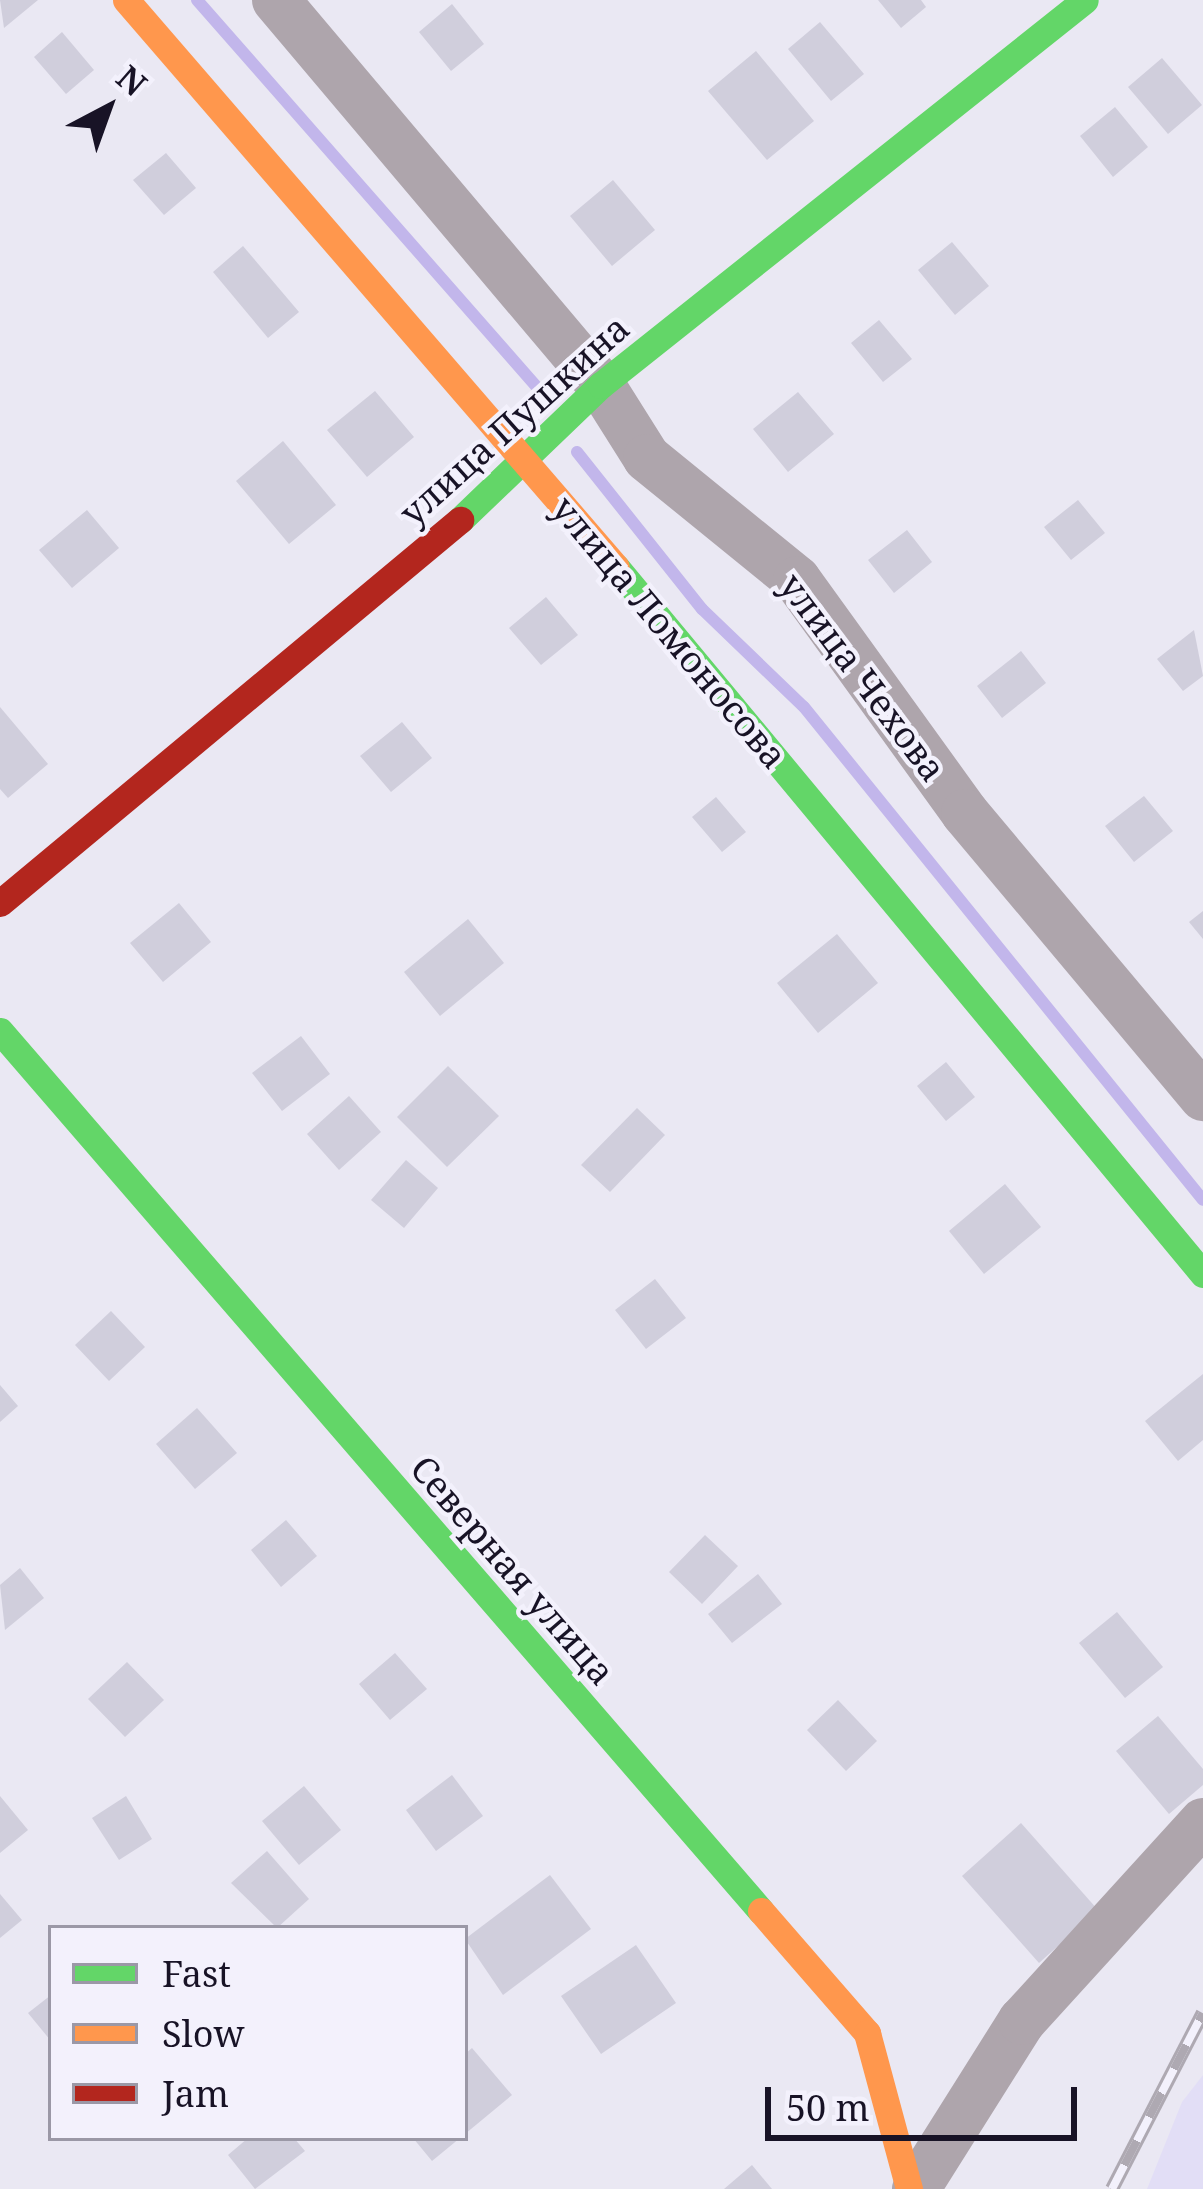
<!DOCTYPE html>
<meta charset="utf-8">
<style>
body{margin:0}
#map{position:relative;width:1203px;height:2189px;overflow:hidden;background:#eae8f3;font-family:"Noto Serif",serif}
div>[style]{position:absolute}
.built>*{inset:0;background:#e2def6}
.stream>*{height:12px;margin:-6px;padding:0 6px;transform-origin:6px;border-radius:6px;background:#c2b6eb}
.building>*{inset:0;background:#d0cedc}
.street>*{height:48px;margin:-24px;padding:0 24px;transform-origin:24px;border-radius:24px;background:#aea5ac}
.fast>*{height:27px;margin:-13.5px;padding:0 13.5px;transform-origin:13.5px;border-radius:13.5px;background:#63d668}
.slow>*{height:27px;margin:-13.5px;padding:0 13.5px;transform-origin:13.5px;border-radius:13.5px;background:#ff974d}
.jam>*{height:27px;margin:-13.5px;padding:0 13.5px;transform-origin:13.5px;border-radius:13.5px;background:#b3261e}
.rail>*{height:14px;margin-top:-7px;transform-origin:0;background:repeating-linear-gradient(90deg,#f3f1fc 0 27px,#aea9b2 0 54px);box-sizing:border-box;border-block:3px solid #aea9b2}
span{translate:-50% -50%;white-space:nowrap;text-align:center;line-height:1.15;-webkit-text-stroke:9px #f3f1fc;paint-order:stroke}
.street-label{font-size:36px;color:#181326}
.legend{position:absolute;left:48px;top:1925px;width:420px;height:216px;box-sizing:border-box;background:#f3f1fc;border:3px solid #9b98a6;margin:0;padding:15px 21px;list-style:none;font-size:36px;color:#181326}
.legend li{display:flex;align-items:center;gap:24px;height:60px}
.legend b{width:60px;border:3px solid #9b98a6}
.north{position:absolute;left:48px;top:48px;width:120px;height:120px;-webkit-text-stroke:9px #f3f1fc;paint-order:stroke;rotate:41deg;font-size:33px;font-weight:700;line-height:48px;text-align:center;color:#181326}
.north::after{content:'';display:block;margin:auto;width:42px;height:54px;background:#181326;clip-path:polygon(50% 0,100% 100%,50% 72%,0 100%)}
.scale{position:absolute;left:765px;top:2087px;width:312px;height:54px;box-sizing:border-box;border:6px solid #181326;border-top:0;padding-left:15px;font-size:36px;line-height:42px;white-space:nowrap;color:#181326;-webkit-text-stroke:9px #f3f1fc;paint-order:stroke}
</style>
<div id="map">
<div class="built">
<div style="clip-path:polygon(1203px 2075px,1203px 2189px,1147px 2189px,1182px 2102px)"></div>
</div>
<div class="stream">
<div style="left:197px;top:0;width:514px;rotate:48.71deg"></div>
<div style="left:577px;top:452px;width:201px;rotate:51.5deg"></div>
<div style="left:702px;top:609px;width:141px;rotate:43.9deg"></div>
<div style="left:804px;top:707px;width:634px;rotate:51.02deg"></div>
</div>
<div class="building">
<div style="clip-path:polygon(0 0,38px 0,4px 28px)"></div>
<div style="clip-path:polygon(878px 0,921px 0,926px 7px,901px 28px)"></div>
<div style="clip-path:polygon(452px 4px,484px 44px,451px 71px,419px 32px)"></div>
<div style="clip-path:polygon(820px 22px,864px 74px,831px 101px,788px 49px)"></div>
<div style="clip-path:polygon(62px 32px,94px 70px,66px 94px,34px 57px)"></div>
<div style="clip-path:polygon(756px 51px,814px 121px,767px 160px,708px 91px)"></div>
<div style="clip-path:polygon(1162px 58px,1202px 105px,1168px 134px,1128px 87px)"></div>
<div style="clip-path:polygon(1115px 107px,1148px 147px,1113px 177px,1080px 136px)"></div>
<div style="clip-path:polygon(166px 153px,196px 188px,164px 215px,133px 180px)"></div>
<div style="clip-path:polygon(613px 180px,655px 230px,612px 266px,570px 216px)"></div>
<div style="clip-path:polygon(952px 242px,989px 286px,955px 315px,918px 270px)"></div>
<div style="clip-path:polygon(243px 246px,299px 312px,268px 338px,213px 272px)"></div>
<div style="clip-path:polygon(879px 320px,912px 359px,883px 382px,851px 343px)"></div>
<div style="clip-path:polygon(375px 391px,414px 437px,367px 477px,327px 430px)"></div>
<div style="clip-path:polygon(798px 392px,834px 434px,788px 472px,753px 429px)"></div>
<div style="clip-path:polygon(283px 441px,336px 505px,289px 544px,236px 481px)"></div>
<div style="clip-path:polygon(1078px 500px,1105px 533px,1071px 560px,1044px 527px)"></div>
<div style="clip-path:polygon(87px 510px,119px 548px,72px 588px,39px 550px)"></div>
<div style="clip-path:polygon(907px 530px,932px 562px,894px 593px,868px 560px)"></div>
<div style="clip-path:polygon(546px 597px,578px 635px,541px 665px,509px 628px)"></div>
<div style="clip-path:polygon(1194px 630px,1203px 676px,1183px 691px,1157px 659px)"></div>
<div style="clip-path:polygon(1021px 651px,1046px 683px,1002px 718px,977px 686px)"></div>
<div style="clip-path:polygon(0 707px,48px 764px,8px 798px,0 789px)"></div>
<div style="clip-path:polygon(402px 722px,432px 758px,391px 792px,360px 756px)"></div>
<div style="clip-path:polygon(1144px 796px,1173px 831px,1134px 862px,1105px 826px)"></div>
<div style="clip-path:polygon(716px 797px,746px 832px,722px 852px,692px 817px)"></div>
<div style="clip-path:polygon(179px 903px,211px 942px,163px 982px,130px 943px)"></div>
<div style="clip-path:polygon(1203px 911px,1203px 939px,1189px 922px)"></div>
<div style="clip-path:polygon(468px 919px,504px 963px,440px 1016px,404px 972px)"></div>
<div style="clip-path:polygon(837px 934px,878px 983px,818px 1033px,777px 983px)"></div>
<div style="clip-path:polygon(301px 1036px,330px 1074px,282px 1111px,252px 1073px)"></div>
<div style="clip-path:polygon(946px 1062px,975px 1097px,946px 1121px,917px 1086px)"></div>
<div style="clip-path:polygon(448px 1066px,499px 1116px,447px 1167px,397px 1117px)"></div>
<div style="clip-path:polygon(349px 1096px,381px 1132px,339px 1170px,307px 1134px)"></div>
<div style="clip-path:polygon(637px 1108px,665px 1135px,610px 1192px,581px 1165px)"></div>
<div style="clip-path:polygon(406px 1160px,438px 1188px,404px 1228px,371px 1200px)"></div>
<div style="clip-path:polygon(1005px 1184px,1041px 1227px,984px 1274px,949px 1231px)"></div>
<div style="clip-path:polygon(655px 1279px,686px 1318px,646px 1349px,615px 1310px)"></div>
<div style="clip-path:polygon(111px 1311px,145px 1347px,109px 1381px,75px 1345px)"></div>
<div style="clip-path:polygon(1203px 1374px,1203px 1440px,1178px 1461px,1145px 1421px)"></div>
<div style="clip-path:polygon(0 1385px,18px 1406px,0 1422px)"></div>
<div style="clip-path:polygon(197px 1408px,237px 1453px,195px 1489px,156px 1444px)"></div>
<div style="clip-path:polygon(286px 1520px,317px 1556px,281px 1587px,251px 1550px)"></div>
<div style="clip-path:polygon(705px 1535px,738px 1566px,702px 1604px,669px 1572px)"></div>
<div style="clip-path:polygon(20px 1568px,44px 1598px,5px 1630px,0 1585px)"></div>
<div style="clip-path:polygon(758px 1574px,782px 1604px,732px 1643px,708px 1614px)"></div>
<div style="clip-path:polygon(1117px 1612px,1163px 1667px,1125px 1698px,1079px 1643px)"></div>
<div style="clip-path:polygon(395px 1653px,427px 1689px,390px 1720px,359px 1684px)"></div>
<div style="clip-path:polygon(127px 1662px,164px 1700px,125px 1737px,88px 1699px)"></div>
<div style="clip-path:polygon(838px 1700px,877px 1741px,846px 1771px,807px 1730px)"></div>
<div style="clip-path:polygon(1158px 1716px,1203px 1769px,1203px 1785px,1169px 1814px,1116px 1751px)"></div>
<div style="clip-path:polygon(452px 1775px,483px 1816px,436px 1851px,406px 1810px)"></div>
<div style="clip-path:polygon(304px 1786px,341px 1830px,299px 1865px,262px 1821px)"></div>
<div style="clip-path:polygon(0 1796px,28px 1830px,0 1853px)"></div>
<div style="clip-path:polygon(126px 1796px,152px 1839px,119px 1860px,92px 1818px)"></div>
<div style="clip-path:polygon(1021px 1823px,1098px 1910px,1039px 1963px,962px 1876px)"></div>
<div style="clip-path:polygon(267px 1851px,309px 1899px,277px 1928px,231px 1883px)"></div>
<div style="clip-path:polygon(550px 1875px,591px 1929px,503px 1995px,465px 1939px)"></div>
<div style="clip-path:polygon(0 1894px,22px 1920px,0 1938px)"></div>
<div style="clip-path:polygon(636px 1945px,676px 2003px,601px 2054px,561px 1996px)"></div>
<div style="clip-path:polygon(51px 1995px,51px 2041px,28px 2013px)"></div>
<div style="clip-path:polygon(472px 2048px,512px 2095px,465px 2134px,465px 2054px)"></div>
<div style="clip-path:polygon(248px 2138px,294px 2138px,305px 2151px,255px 2189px,228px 2155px)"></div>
<div style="clip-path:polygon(413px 2138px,460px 2138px,432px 2161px)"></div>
<div style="clip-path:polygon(752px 2165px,772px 2189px,724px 2189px)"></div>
</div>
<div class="street">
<div style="left:276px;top:0;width:504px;rotate:49.83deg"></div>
<div style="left:601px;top:385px;width:86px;rotate:57.8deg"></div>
<div style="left:647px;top:458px;width:193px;rotate:39.1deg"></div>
<div style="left:797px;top:580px;width:287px;rotate:54.2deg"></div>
<div style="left:965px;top:813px;width:371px;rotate:50deg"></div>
<div style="left:916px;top:2189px;width:199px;rotate:-57.8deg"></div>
<div style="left:1022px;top:2021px;width:269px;rotate:-47.7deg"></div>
</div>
<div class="fast">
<div style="left:460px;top:520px;width:195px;rotate:-43.8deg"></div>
<div style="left:601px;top:385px;width:618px;rotate:-38.5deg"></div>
<div style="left:616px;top:567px;width:919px;rotate:50.3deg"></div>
<div style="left:0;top:1031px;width:1163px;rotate:49.15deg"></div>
</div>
<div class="slow">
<div style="left:126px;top:0;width:749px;rotate:49.17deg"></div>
<div style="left:761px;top:1911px;width:162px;rotate:49deg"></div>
<div style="left:867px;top:2033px;width:162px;rotate:74.9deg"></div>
</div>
<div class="jam">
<div style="left:0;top:903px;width:599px;rotate:-39.78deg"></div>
</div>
<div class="rail">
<div style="left:1112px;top:2189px;width:198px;rotate:-62.7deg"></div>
</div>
<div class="street-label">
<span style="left:514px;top:420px;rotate:-42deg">улица Пушкина</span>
<span style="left:670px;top:632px;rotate:50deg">улица Ломоносова</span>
<span style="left:863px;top:677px;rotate:53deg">улица Чехова</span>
<span style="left:513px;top:1570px;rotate:49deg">Северная улица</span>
</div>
<ul class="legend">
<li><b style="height:15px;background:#63d668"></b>Fast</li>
<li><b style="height:15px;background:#ff974d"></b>Slow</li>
<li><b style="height:15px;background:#b3261e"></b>Jam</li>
</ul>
<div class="north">N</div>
<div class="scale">50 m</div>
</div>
